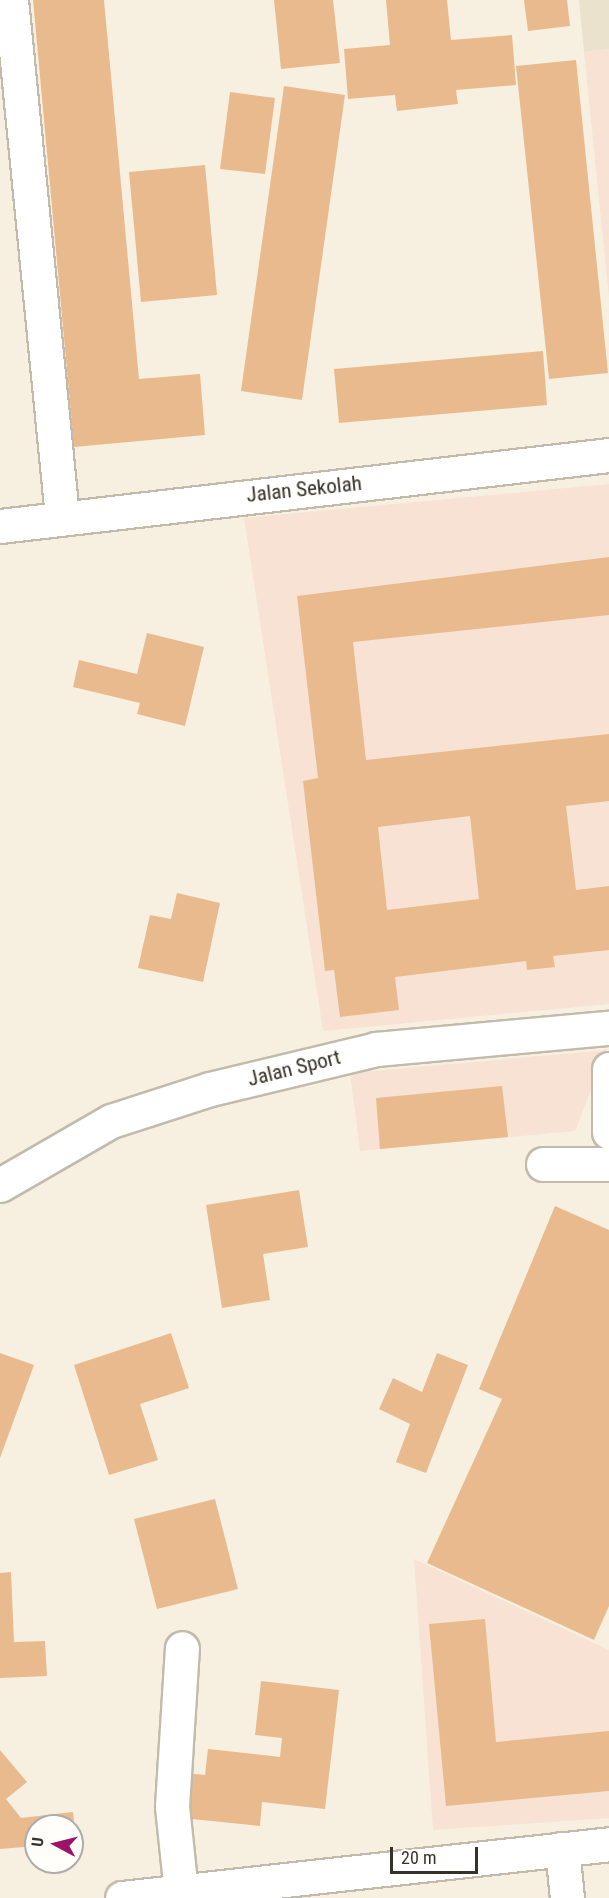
<!DOCTYPE html>
<style>
body{margin:0}
#map{position:relative;width:609px;height:1898px;overflow:hidden;background:#f7f0e0;font-family:"Roboto Condensed",sans-serif}
div>[style]{position:absolute}
.education>*{inset:0;background:#f7e2d4}
.medical>*{inset:0;background:#ebe2cd}
.building>*{inset:0;background:#e9ba8d}
.roads{filter:drop-shadow(2px 0 #c2bbac) drop-shadow(-2px 0 #c2bbac) drop-shadow(0 2px #c2bbac) drop-shadow(0 -2px #c2bbac)}
.minor>*{height:33px;margin:-16.5px;padding:0 16.5px;transform-origin:16.5px;border-radius:16.5px;background:#fff}
span{translate:-50% -50%;white-space:nowrap;text-align:center;line-height:1.15;-webkit-text-stroke:4.5px #fffefa;paint-order:stroke}
.street-label{font-size:21px;color:#35322c}
.north{position:absolute;left:24px;top:1814px;width:60px;height:60px;box-sizing:border-box;background:#fffefa;border:2px solid #aeaca8;border-radius:50%;rotate:277deg;font-size:16px;font-weight:700;line-height:24px;text-align:center;color:#35322c}
.north::after{content:'';display:block;margin:auto;width:21px;height:27px;background:#9a1467;clip-path:polygon(50% 0,100% 100%,50% 72%,0 100%)}
.scale{position:absolute;left:390px;top:1847px;width:88px;height:27px;box-sizing:border-box;border:3px solid #35322c;border-top:0;padding-left:8px;font-size:18px;line-height:21px;white-space:nowrap;color:#35322c;-webkit-text-stroke:4px #fffefa;paint-order:stroke}
</style>
<div id="map">
<div class="education">
<div style="clip-path:polygon(609px 49px,609px 298px,584px 52px)"></div>
<div style="clip-path:polygon(609px 484px,609px 1004px,323px 1031px,244px 518px)"></div>
<div style="clip-path:polygon(607px 1050px,575px 1131px,360px 1151px,350px 1073px)"></div>
<div style="clip-path:polygon(414px 1559px,609px 1650px,609px 1818px,433px 1830px)"></div>
</div>
<div class="medical">
<div style="clip-path:polygon(579px 0,609px 0,609px 49px,584px 52px)"></div>
</div>
<div class="building">
<div style="clip-path:polygon(33px 0,104px 0,139px 379px,200px 374px,205px 435px,74px 447px)"></div>
<div style="clip-path:polygon(274px 0,333px 0,340px 63px,281px 69px)"></div>
<div style="clip-path:polygon(386px 0,447px 0,451px 40px,512px 35px,516px 85px,456px 90px,458px 104px,397px 111px,395px 95px,348px 99px,344px 49px,390px 45px)"></div>
<div style="clip-path:polygon(524px 0,567px 0,570px 26px,528px 31px)"></div>
<div style="clip-path:polygon(576px 60px,608px 373px,549px 379px,516px 66px)"></div>
<div style="clip-path:polygon(284px 86px,345px 95px,302px 400px,241px 391px)"></div>
<div style="clip-path:polygon(230px 92px,275px 98px,265px 174px,220px 169px)"></div>
<div style="clip-path:polygon(205px 165px,217px 295px,141px 302px,129px 172px)"></div>
<div style="clip-path:polygon(543px 351px,547px 405px,339px 423px,334px 369px)"></div>
<div style="clip-path:polygon(evenodd,609px 557px,609px 615px,353px 642px,366px 760px,609px 734px,609px 801px,566px 806px,576px 890px,609px 886px,609px 950px,553px 956px,555px 967px,527px 970px,526px 961px,395px 977px,399px 1010px,340px 1017px,334px 970px,325px 971px,303px 781px,318px 778px,297px 596px,609px 557px,470px 816px,479px 899px,387px 910px,378px 827px,470px 816px)"></div>
<div style="clip-path:polygon(147px 633px,204px 647px,185px 726px,137px 714px,140px 703px,73px 687px,79px 660px,137px 674px)"></div>
<div style="clip-path:polygon(177px 893px,220px 903px,203px 982px,138px 968px,150px 915px,171px 919px)"></div>
<div style="clip-path:polygon(502px 1086px,508px 1137px,380px 1149px,376px 1098px)"></div>
<div style="clip-path:polygon(299px 1190px,308px 1247px,263px 1254px,270px 1300px,222px 1308px,206px 1205px)"></div>
<div style="clip-path:polygon(555px 1206px,609px 1230px,609px 1606px,594px 1640px,427px 1563px,502px 1399px,479px 1389px)"></div>
<div style="clip-path:polygon(171px 1333px,189px 1388px,140px 1404px,158px 1460px,109px 1475px,74px 1365px)"></div>
<div style="clip-path:polygon(0 1353px,34px 1365px,0 1458px)"></div>
<div style="clip-path:polygon(437px 1353px,468px 1365px,426px 1473px,396px 1462px,410px 1424px,379px 1409px,393px 1378px,422px 1392px)"></div>
<div style="clip-path:polygon(215px 1499px,238px 1589px,157px 1609px,134px 1519px)"></div>
<div style="clip-path:polygon(11px 1572px,14px 1642px,45px 1641px,47px 1676px,0 1678px,0 1573px)"></div>
<div style="clip-path:polygon(485px 1619px,496px 1742px,609px 1731px,609px 1791px,446px 1806px,429px 1624px)"></div>
<div style="clip-path:polygon(261px 1681px,339px 1690px,325px 1809px,262px 1802px,260px 1826px,182px 1818px,187px 1773px,205px 1775px,208px 1749px,280px 1757px,282px 1738px,255px 1735px)"></div>
<div style="clip-path:polygon(0 1750px,27px 1782px,6px 1799px,21px 1818px,73px 1812px,76px 1843px,72px 1826px,36px 1826px,36px 1846px,0 1849px)"></div>
</div>
<div class="roads">
<div class="minor">
<div style="left:11px;top:0;width:519px;rotate:84.36deg"></div>
<div style="left:0;top:526px;width:613px;rotate:-6.65deg"></div>
<div style="left:609px;top:1069px;width:63px;rotate:90deg"></div>
<div style="left:543px;top:1164px;width:66px"></div>
<div style="left:0;top:1185px;width:128px;rotate:-30deg"></div>
<div style="left:111px;top:1121px;width:104px;rotate:-17.9deg"></div>
<div style="left:210px;top:1089px;width:171px;rotate:-13.5deg"></div>
<div style="left:376px;top:1049px;width:234px;rotate:-5.2deg"></div>
<div style="left:562px;top:1849px;width:49px;rotate:84.2deg"></div>
<div style="left:181px;top:1892px;width:86px;rotate:-96deg"></div>
<div style="left:172px;top:1806px;width:158px;rotate:-86.4deg"></div>
<div style="left:122px;top:1898px;width:490px;rotate:-6.3deg"></div>
</div>
</div>
<div class="street-label">
<span style="left:304px;top:489px;rotate:-6deg">Jalan Sekolah</span>
<span style="left:294px;top:1068px;rotate:-14deg">Jalan Sport</span>
</div>
<div class="north">U</div>
<div class="scale">20 m</div>
</div>
